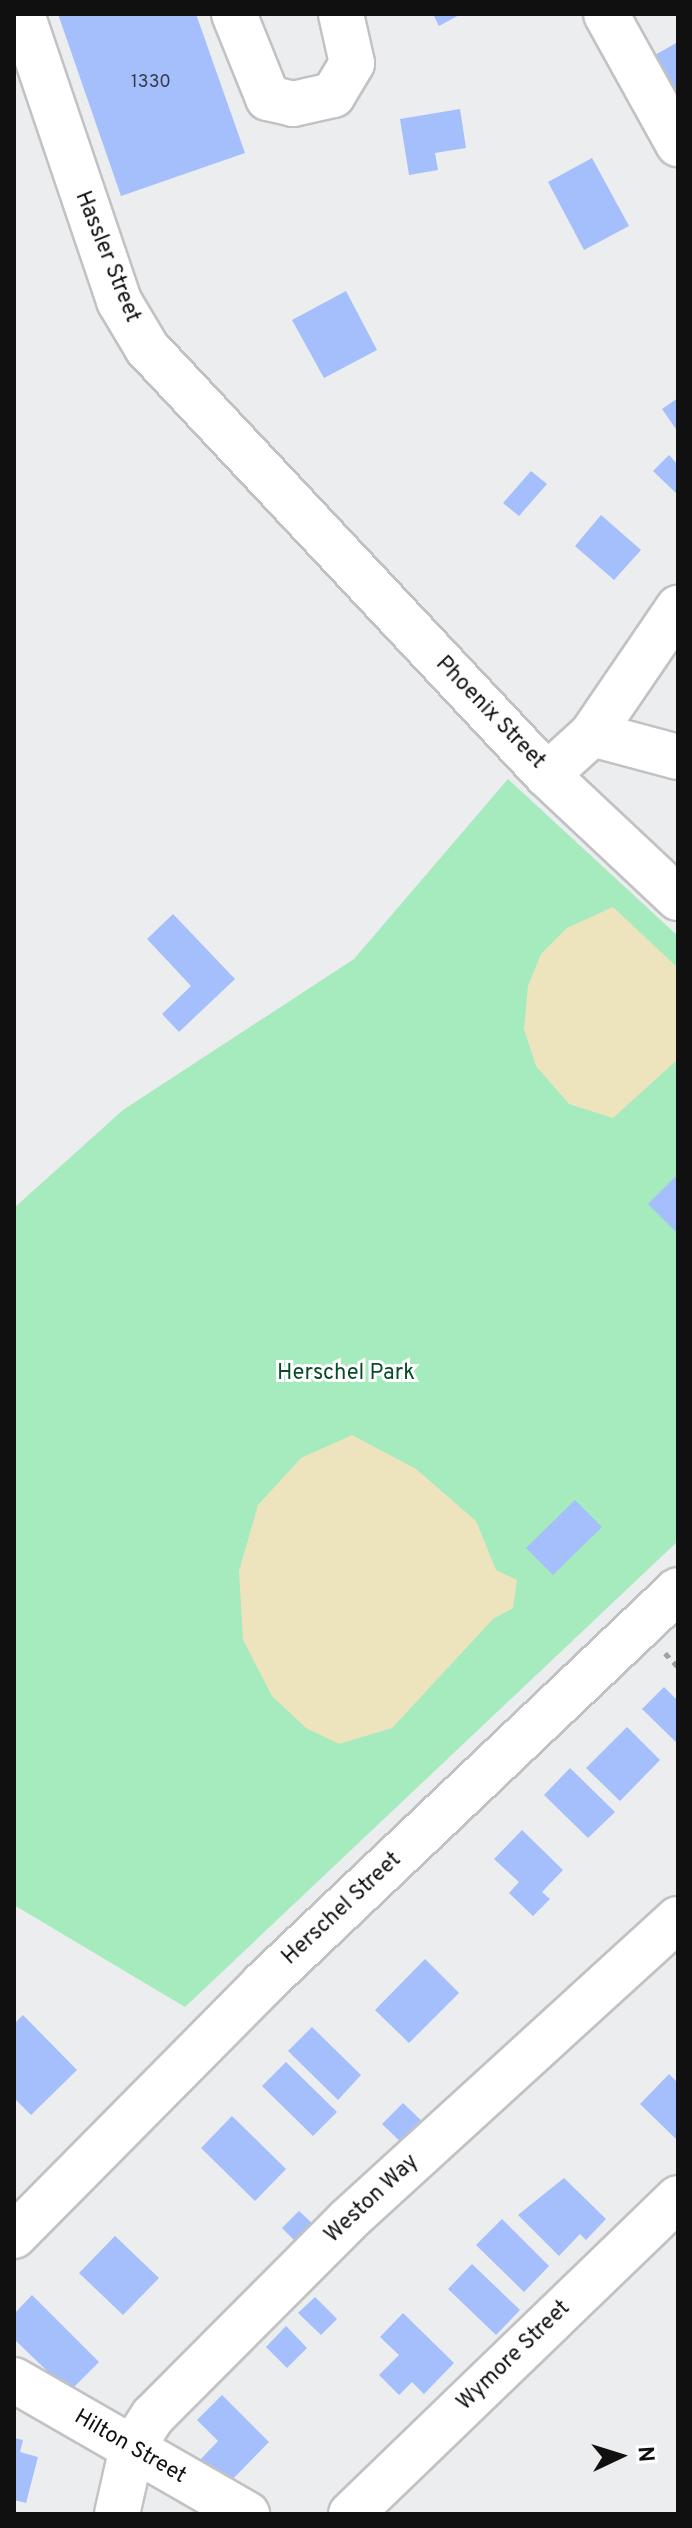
<!DOCTYPE html>
<style>
body{margin:0}
#map{position:relative;width:692px;height:2528px;overflow:hidden;background:#ecedee;font-family:Overpass,sans-serif}
div>[style]{position:absolute}
.green>*{inset:0;background:#a6ebbd}
.sand>*{inset:0;background:#ede4be}
.building>*{inset:0;background:#a4bffb}
.path>*{height:5px;margin-top:-2.5px;transform-origin:0;background:repeating-linear-gradient(90deg,#a0a1a2 0 6px,transparent 0 12px)}
.roads{filter:drop-shadow(2px 0 #c2c2c4) drop-shadow(-2px 0 #c2c2c4) drop-shadow(0 2px #c2c2c4) drop-shadow(0 -2px #c2c2c4)}
.minor>*{height:44px;margin:-22px;padding:0 22px;transform-origin:22px;border-radius:22px;background:#fff}
span{translate:-50% -50%;white-space:nowrap;text-align:center;line-height:1.15;-webkit-text-stroke:6px #fff;paint-order:stroke}
.number-label{font-size:18px;color:#353c4c}
.number-label span{-webkit-text-stroke-width:0}
.street-label{font-size:22px;color:#101011}
.park-label{font-size:22px;color:#084c2a}
.frame{position:absolute;inset:0;border:16px solid #101011;pointer-events:none}
.north{position:absolute;left:580px;top:2416px;width:80px;height:80px;-webkit-text-stroke:6px #fff;paint-order:stroke;rotate:86deg;font-size:22px;font-weight:700;line-height:32px;text-align:center;color:#101011}
.north::after{content:'';display:block;margin:auto;width:28px;height:36px;background:#101011;clip-path:polygon(50% 0,100% 100%,50% 72%,0 100%)}
</style>
<div id="map">
<div class="green">
<div style="clip-path:polygon(508px 779px,678px 936px,678px 1541px,185px 2007px,14px 1905px,14px 1208px,123px 1110px,354px 959px)"></div>
</div>
<div class="sand">
<div style="clip-path:polygon(613px 907px,678px 968px,678px 1059px,613px 1118px,569px 1104px,536px 1066px,524px 1029px,528px 986px,541px 954px,567px 928px)"></div>
<div style="clip-path:polygon(352px 1435px,416px 1469px,476px 1521px,496px 1570px,517px 1580px,513px 1608px,493px 1619px,392px 1728px,339px 1744px,306px 1728px,272px 1696px,243px 1640px,239px 1571px,258px 1505px,301px 1458px)"></div>
</div>
<div class="building">
<div style="clip-path:polygon(58px 14px,196px 14px,245px 153px,121px 196px)"></div>
<div style="clip-path:polygon(433px 14px,461px 14px,439px 26px)"></div>
<div style="clip-path:polygon(678px 42px,678px 87px,674px 89px,655px 55px)"></div>
<div style="clip-path:polygon(460px 109px,466px 148px,435px 153px,438px 170px,409px 175px,400px 119px)"></div>
<div style="clip-path:polygon(592px 158px,629px 226px,584px 250px,548px 182px)"></div>
<div style="clip-path:polygon(346px 291px,377px 350px,324px 378px,292px 320px)"></div>
<div style="clip-path:polygon(678px 398px,678px 432px,662px 409px)"></div>
<div style="clip-path:polygon(669px 455px,678px 465px,678px 495px,653px 471px)"></div>
<div style="clip-path:polygon(531px 471px,547px 484px,519px 516px,503px 503px)"></div>
<div style="clip-path:polygon(601px 515px,641px 550px,614px 580px,575px 546px)"></div>
<div style="clip-path:polygon(173px 914px,235px 979px,179px 1032px,162px 1014px,191px 986px,147px 939px)"></div>
<div style="clip-path:polygon(678px 1174px,678px 1234px,648px 1204px)"></div>
<div style="clip-path:polygon(575px 1500px,602px 1527px,553px 1575px,526px 1548px)"></div>
<div style="clip-path:polygon(664px 1687px,678px 1701px,678px 1744px,642px 1709px)"></div>
<div style="clip-path:polygon(627px 1727px,660px 1760px,620px 1801px,586px 1768px)"></div>
<div style="clip-path:polygon(570px 1768px,615px 1812px,588px 1838px,544px 1795px)"></div>
<div style="clip-path:polygon(522px 1830px,563px 1870px,542px 1892px,550px 1899px,533px 1916px,509px 1893px,519px 1882px,494px 1859px)"></div>
<div style="clip-path:polygon(425px 1959px,459px 1993px,409px 2043px,375px 2010px)"></div>
<div style="clip-path:polygon(23px 2015px,77px 2070px,31px 2115px,14px 2098px,14px 2024px)"></div>
<div style="clip-path:polygon(312px 2027px,361px 2075px,338px 2100px,288px 2051px)"></div>
<div style="clip-path:polygon(286px 2062px,337px 2112px,313px 2136px,262px 2086px)"></div>
<div style="clip-path:polygon(669px 2074px,678px 2083px,678px 2141px,640px 2104px)"></div>
<div style="clip-path:polygon(403px 2103px,426px 2125px,405px 2146px,382px 2124px)"></div>
<div style="clip-path:polygon(232px 2116px,286px 2169px,255px 2201px,201px 2148px)"></div>
<div style="clip-path:polygon(564px 2178px,606px 2219px,586px 2240px,580px 2234px,559px 2256px,518px 2215px)"></div>
<div style="clip-path:polygon(299px 2211px,324px 2234px,306px 2252px,282px 2228px)"></div>
<div style="clip-path:polygon(502px 2219px,549px 2266px,524px 2292px,476px 2245px)"></div>
<div style="clip-path:polygon(115px 2236px,159px 2278px,123px 2315px,79px 2273px)"></div>
<div style="clip-path:polygon(472px 2264px,520px 2310px,496px 2335px,448px 2289px)"></div>
<div style="clip-path:polygon(32px 2295px,99px 2362px,69px 2392px,14px 2339px,14px 2314px)"></div>
<div style="clip-path:polygon(315px 2297px,337px 2319px,321px 2335px,298px 2313px)"></div>
<div style="clip-path:polygon(403px 2313px,454px 2363px,424px 2394px,412px 2382px,399px 2395px,379px 2375px,399px 2355px,380px 2337px)"></div>
<div style="clip-path:polygon(286px 2326px,307px 2348px,287px 2368px,266px 2347px)"></div>
<div style="clip-path:polygon(222px 2395px,269px 2442px,225px 2487px,199px 2461px,218px 2441px,197px 2420px)"></div>
<div style="clip-path:polygon(14px 2438px,23px 2440px,20px 2452px,38px 2457px,26px 2503px,14px 2500px)"></div>
</div>
<div class="path">
<div style="left:665px;top:1653px;width:19px;rotate:47deg"></div>
</div>
<div class="roads">
<div class="minor">
<div style="left:22px;top:14px;width:303px;rotate:71.3deg"></div>
<div style="left:119px;top:301px;width:55px;rotate:59.2deg"></div>
<div style="left:147px;top:348px;width:585px;rotate:46.87deg"></div>
<div style="left:547px;top:775px;width:180px;rotate:43.2deg"></div>
<div style="left:234px;top:14px;width:91px;rotate:68deg"></div>
<div style="left:268px;top:98px;width:26px;rotate:13deg"></div>
<div style="left:293px;top:104px;width:41px;rotate:-12.7deg"></div>
<div style="left:333px;top:95px;width:37px;rotate:-59deg"></div>
<div style="left:352px;top:63px;width:50px;rotate:-102.7deg"></div>
<div style="left:606px;top:14px;width:149px;rotate:61deg"></div>
<div style="left:592px;top:734px;width:89px;rotate:15deg"></div>
<div style="left:547px;top:775px;width:61px;rotate:-42.3deg"></div>
<div style="left:592px;top:734px;width:153px;rotate:-55.7deg"></div>
<div style="left:14px;top:2236px;width:354px;rotate:-45.3deg"></div>
<div style="left:263px;top:1984px;width:572px;rotate:-43.51deg"></div>
<div style="left:14px;top:2380px;width:269px;rotate:29.9deg"></div>
<div style="left:117px;top:2514px;width:68px;rotate:-77.2deg"></div>
<div style="left:132px;top:2448px;width:38px;rotate:-57deg"></div>
<div style="left:153px;top:2416px;width:275px;rotate:-45.1deg"></div>
<div style="left:347px;top:2221px;width:448px;rotate:-42.4deg"></div>
<div style="left:351px;top:2514px;width:455px;rotate:-44deg"></div>
</div>
</div>
<div class="number-label">
<span style="left:151px;top:83px">1330</span>
</div>
<div class="street-label">
<span style="left:107px;top:257px;rotate:68deg">Hassler Street</span>
<span style="left:490px;top:713px;rotate:46deg">Phoenix Street</span>
<span style="left:342px;top:1909px;rotate:-43deg">Herschel Street</span>
<span style="left:372px;top:2199px;rotate:-43deg">Weston Way</span>
<span style="left:514px;top:2356px;rotate:-44deg">Wymore Street</span>
<span style="left:130px;top:2447px;rotate:30deg">Hilton Street</span>
</div>
<div class="park-label">
<span style="left:346px;top:1374px">Herschel Park</span>
</div>
<div class="frame"></div>
<div class="north">N</div>
</div>
